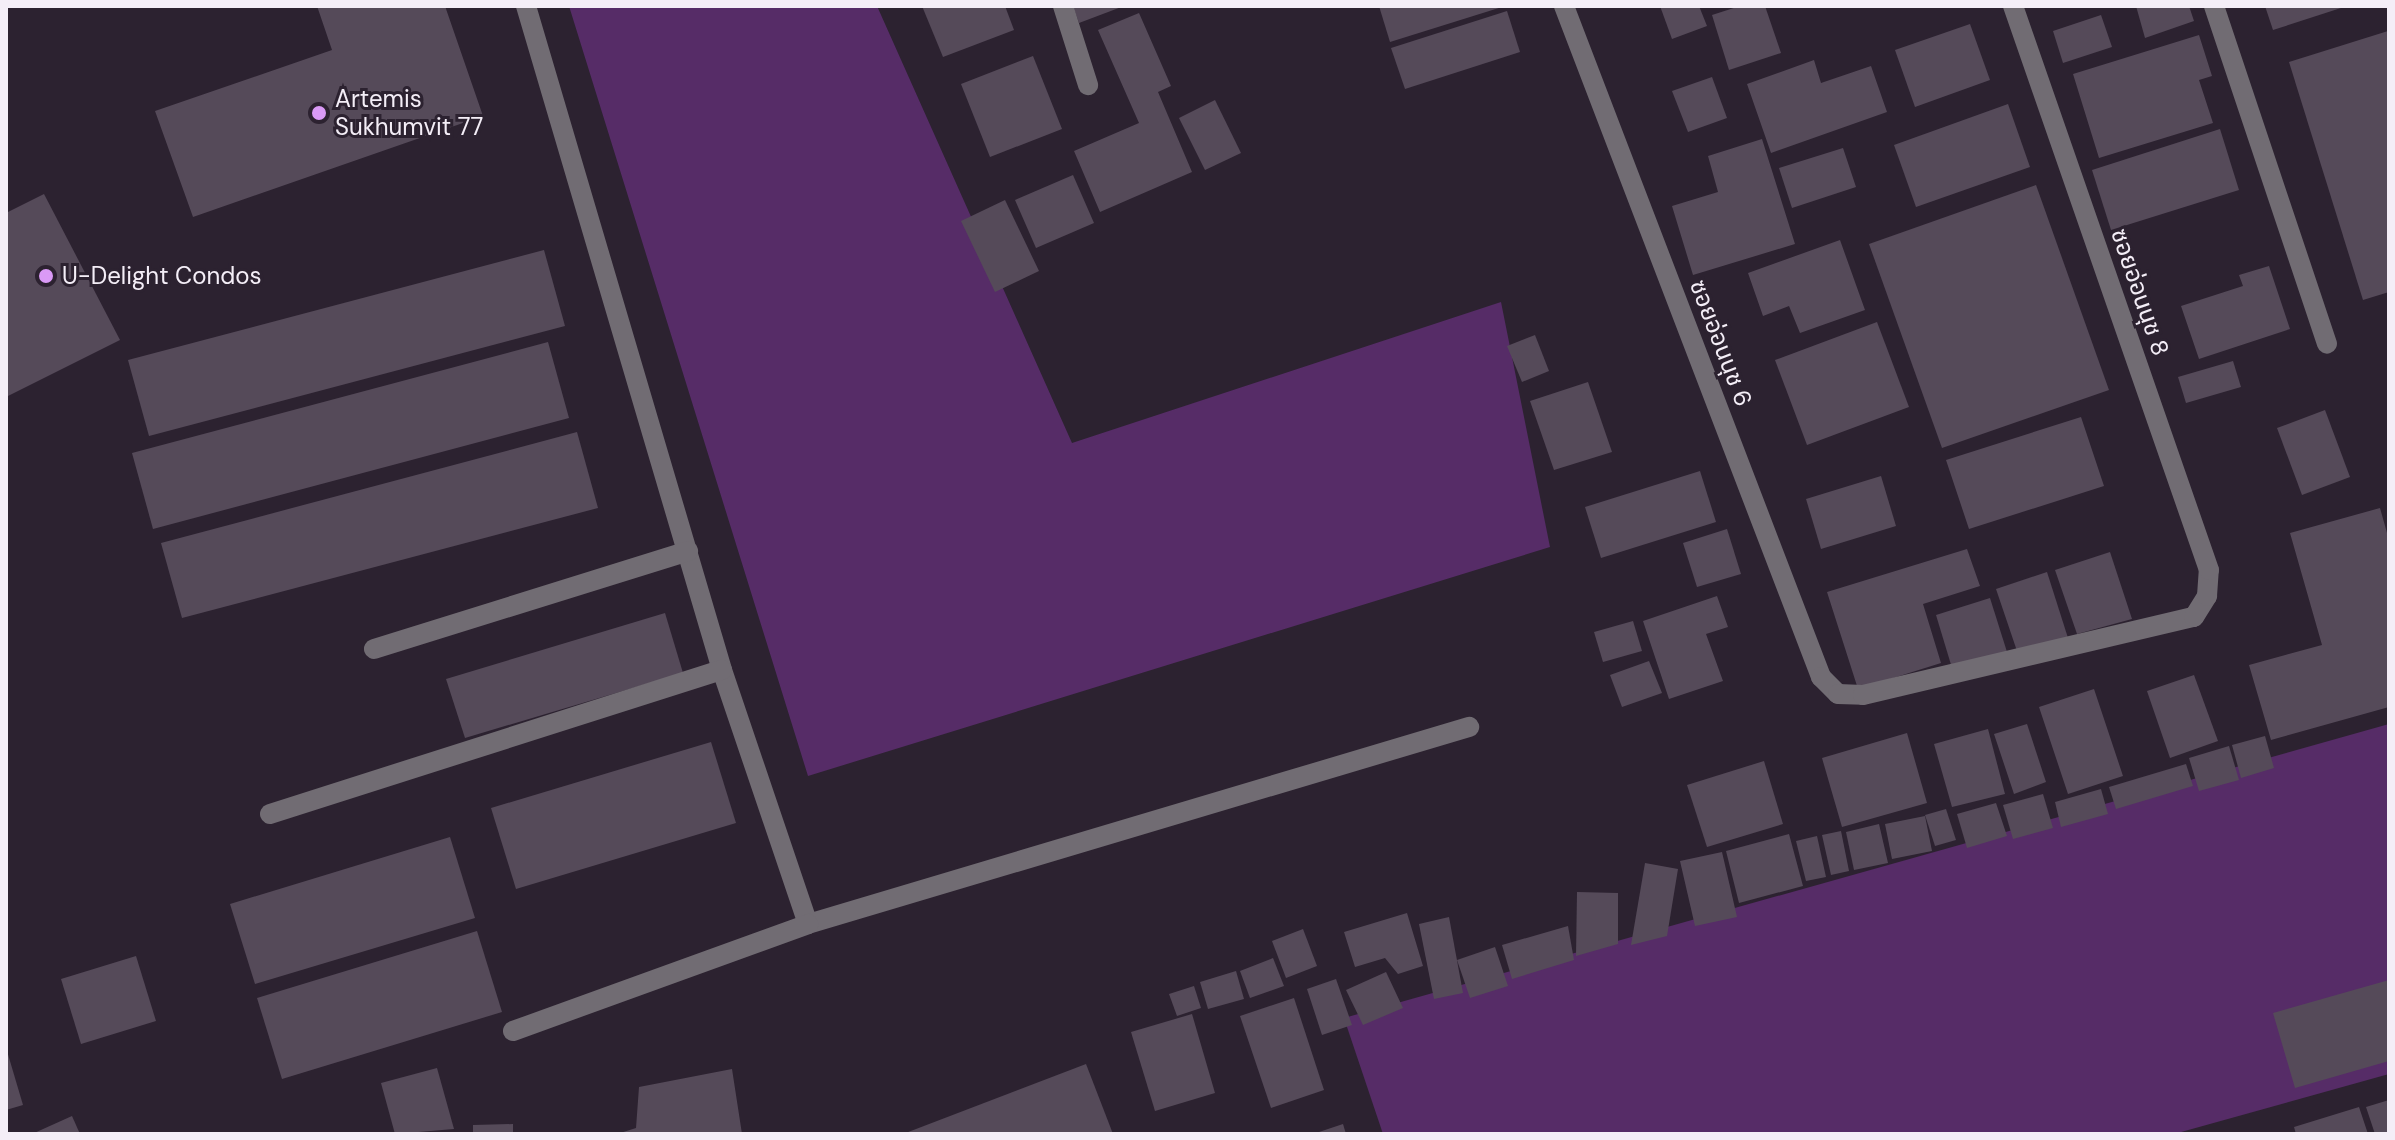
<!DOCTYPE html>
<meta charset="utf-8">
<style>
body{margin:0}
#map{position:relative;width:2395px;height:1140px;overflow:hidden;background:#2c2230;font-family:"DM Sans","Noto Sans Thai",sans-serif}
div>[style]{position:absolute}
.green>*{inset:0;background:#562c67}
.building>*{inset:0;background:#554a59}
.minor>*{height:20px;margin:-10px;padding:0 10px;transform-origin:10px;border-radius:10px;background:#716c73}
.dots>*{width:22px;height:22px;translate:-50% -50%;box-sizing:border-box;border:4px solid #2c2230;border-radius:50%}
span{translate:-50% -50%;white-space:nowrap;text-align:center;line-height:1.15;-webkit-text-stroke:6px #2c2230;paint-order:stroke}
.poi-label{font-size:24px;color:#f4eef7}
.left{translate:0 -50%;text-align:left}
.street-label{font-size:24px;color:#f4eef7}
.frame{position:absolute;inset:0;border:8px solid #f4eef7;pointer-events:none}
</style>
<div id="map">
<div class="green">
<div style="clip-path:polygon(569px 6px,877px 6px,1072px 443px,1501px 302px,1550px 547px,808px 776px)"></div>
<div style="clip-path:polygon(2389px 724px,2389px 1074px,2174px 1134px,1383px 1134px,1344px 1018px)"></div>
</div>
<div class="building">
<div style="clip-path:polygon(317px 6px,445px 6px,483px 116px,193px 217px,155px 111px,332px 50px)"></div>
<div style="clip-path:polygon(922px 6px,1005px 6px,1014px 30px,943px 57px)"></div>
<div style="clip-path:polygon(1073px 6px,1124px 6px,1079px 23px)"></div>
<div style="clip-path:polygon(1379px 6px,1502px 6px,1502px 7px,1390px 42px)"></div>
<div style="clip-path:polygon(1660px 6px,1699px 6px,1707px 26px,1672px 39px)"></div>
<div style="clip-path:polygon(1740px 6px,1765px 6px,1781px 53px,1729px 70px,1712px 15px)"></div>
<div style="clip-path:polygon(2136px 6px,2189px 6px,2194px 21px,2145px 38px)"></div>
<div style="clip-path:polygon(2265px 6px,2344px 6px,2344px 7px,2273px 30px)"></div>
<div style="clip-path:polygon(1507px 11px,1520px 52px,1405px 89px,1391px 48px)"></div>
<div style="clip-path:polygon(1139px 13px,1171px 86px,1158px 92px,1192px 172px,1100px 212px,1074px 151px,1139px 123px,1098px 30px)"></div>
<div style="clip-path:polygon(2101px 15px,2112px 47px,2063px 63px,2053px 31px)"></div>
<div style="clip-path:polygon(1970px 24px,1990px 80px,1915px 107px,1895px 50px)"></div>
<div style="clip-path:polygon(2388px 31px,2389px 292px,2363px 300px,2289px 62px)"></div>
<div style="clip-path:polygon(2199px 35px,2212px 76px,2199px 80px,2213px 123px,2099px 158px,2073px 74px)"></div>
<div style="clip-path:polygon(1033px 56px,1062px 129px,990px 157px,961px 84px)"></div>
<div style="clip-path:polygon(1814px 60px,1821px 83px,1871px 66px,1887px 112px,1771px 153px,1747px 84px)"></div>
<div style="clip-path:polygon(1712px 77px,1727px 118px,1688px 132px,1672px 91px)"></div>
<div style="clip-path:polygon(1215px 100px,1241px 153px,1205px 170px,1179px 118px)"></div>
<div style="clip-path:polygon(2008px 104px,2030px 167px,1916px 207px,1894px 145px)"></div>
<div style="clip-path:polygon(2220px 129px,2239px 190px,2111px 230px,2092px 170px)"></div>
<div style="clip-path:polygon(1762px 139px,1795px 244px,1693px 275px,1672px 206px,1718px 192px,1708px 156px)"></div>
<div style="clip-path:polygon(1843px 148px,1856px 187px,1792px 208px,1779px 168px)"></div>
<div style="clip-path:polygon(1073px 175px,1094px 223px,1036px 248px,1015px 200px)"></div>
<div style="clip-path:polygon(2036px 185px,2109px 390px,1942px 448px,1869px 244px)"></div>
<div style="clip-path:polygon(44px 194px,120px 340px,6px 397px,6px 213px)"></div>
<div style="clip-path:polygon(1005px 200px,1039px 271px,995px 292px,961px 221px)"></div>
<div style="clip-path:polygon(1840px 240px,1865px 310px,1800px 333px,1789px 306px,1763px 316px,1748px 273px)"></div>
<div style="clip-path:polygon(544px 250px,565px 326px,149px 436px,128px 360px)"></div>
<div style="clip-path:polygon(2269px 266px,2290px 329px,2199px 359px,2181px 306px,2243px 286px,2239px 275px)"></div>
<div style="clip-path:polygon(1877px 322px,1909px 407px,1807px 445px,1775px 360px)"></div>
<div style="clip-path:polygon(1535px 335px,1549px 371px,1522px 382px,1507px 346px)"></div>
<div style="clip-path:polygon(548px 342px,569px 418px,153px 529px,132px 453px)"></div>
<div style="clip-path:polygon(2233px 361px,2241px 387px,2186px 403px,2178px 377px)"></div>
<div style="clip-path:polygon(1588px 382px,1612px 452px,1554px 470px,1530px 401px)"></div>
<div style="clip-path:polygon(2325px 410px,2350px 477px,2302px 495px,2277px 428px)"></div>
<div style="clip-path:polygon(2081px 417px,2104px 486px,1969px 529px,1946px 460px)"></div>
<div style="clip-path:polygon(577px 432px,598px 508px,182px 618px,161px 543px)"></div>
<div style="clip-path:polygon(1700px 471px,1716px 522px,1601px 558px,1585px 507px)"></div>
<div style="clip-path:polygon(1881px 476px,1896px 526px,1821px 549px,1806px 499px)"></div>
<div style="clip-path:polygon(2380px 508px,2389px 540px,2389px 707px,2271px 740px,2249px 665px,2322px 645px,2290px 533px)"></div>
<div style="clip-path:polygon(1727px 529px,1741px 574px,1697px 587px,1683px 543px)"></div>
<div style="clip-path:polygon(1967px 549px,1980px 586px,1923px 604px,1941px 663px,1858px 689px,1827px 592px)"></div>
<div style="clip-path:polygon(2110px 552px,2132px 619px,2077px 634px,2055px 570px)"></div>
<div style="clip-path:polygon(2047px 572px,2068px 638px,2018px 654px,1996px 589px)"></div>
<div style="clip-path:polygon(1717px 596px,1728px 627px,1706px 634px,1723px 681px,1669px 699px,1643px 621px)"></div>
<div style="clip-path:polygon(1990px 598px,2007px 652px,1952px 668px,1936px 615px)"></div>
<div style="clip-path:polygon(665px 613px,683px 673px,465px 738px,446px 679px)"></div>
<div style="clip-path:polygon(1633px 621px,1642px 651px,1603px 662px,1594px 632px)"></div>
<div style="clip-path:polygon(1649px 661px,1662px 693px,1622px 707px,1610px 675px)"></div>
<div style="clip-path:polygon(2194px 675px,2218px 741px,2170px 758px,2147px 691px)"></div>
<div style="clip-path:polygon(2094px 689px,2123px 776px,2068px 794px,2039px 707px)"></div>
<div style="clip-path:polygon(2027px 724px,2046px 782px,2014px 794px,1994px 734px)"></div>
<div style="clip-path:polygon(1988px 729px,2005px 794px,1952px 807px,1934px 744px)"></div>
<div style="clip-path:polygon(1907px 733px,1927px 803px,1842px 827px,1822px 758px)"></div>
<div style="clip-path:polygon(2265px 736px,2274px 768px,2241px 778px,2232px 745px)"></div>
<div style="clip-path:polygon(711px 742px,736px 823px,516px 889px,491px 808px)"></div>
<div style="clip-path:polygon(2229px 746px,2239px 780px,2199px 791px,2189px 758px)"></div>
<div style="clip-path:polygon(1764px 761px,1783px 824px,1707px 847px,1687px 785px)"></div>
<div style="clip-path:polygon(2186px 764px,2193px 786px,2116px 809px,2109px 787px)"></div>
<div style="clip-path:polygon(2101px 789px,2108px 814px,2061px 827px,2055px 802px)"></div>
<div style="clip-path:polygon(2043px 794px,2053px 828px,2013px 839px,2003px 805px)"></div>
<div style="clip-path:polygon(1996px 803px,2007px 836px,1967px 848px,1957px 814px)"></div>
<div style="clip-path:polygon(1946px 809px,1956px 840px,1935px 846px,1925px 815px)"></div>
<div style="clip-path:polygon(1925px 816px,1932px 851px,1892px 859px,1885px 824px)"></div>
<div style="clip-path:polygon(1879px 824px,1888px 863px,1854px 870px,1846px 832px)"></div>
<div style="clip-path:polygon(1841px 831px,1849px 871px,1831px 875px,1822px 835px)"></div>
<div style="clip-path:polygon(1789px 834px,1803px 886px,1739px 903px,1726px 851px)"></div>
<div style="clip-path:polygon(1817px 836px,1826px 877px,1806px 881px,1796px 841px)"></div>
<div style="clip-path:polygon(450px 837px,475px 918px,255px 984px,230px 904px)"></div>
<div style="clip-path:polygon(1722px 852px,1737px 917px,1695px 926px,1680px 861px)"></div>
<div style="clip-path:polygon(1645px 863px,1678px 869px,1667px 936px,1631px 945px)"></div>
<div style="clip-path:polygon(1577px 892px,1618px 893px,1618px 944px,1576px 956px)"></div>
<div style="clip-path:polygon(1407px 913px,1423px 966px,1398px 974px,1385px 958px,1355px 967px,1344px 932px)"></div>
<div style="clip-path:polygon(1449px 917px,1463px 993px,1434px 999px,1419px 924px)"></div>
<div style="clip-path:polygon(1568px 926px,1574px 960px,1512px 979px,1502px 945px)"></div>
<div style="clip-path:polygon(1303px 929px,1317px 966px,1286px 978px,1272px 941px)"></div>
<div style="clip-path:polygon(477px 931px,502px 1012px,282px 1079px,257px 998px)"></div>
<div style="clip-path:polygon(1495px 947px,1508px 986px,1470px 998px,1457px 960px)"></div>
<div style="clip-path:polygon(136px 956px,156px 1021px,81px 1044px,61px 979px)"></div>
<div style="clip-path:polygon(1273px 958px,1284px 986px,1250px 998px,1240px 971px)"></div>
<div style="clip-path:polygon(1236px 971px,1244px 999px,1208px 1009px,1200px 982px)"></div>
<div style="clip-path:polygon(1386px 972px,1403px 1008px,1363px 1025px,1346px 990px)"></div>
<div style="clip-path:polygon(1336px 979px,1352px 1025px,1322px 1035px,1307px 989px)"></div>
<div style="clip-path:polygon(2389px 980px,2389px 1061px,2295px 1088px,2273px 1013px)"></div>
<div style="clip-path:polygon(1194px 986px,1201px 1008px,1177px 1016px,1169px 994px)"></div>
<div style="clip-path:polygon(1294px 998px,1324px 1090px,1271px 1108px,1240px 1016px)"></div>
<div style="clip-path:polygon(1192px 1014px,1215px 1093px,1155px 1111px,1131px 1032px)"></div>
<div style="clip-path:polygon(7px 1051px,23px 1105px,6px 1110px,6px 1052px)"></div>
<div style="clip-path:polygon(1086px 1064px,1113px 1134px,903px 1134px)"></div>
<div style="clip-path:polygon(437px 1068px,454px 1129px,395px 1134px,381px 1083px)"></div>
<div style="clip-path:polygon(732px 1069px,742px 1134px,617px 1134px,636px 1128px,639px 1087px)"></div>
<div style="clip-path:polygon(2389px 1100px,2389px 1134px,2375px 1134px,2366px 1107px)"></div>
<div style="clip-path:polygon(2359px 1107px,2368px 1134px,2296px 1134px,2294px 1127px)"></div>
<div style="clip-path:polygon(72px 1116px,80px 1134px,32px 1134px)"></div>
<div style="clip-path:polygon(513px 1124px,513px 1134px,473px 1134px,473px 1125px)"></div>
<div style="clip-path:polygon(1343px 1124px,1346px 1134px,1316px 1134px,1316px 1133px)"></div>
</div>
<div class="minor">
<div style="left:526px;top:6px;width:692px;rotate:73.55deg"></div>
<div style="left:722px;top:670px;width:268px;rotate:71.3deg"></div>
<div style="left:808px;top:924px;width:690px;rotate:-16.6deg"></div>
<div style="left:1063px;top:6px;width:83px;rotate:72.4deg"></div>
<div style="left:1564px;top:6px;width:719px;rotate:69.04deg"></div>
<div style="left:1821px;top:677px;width:24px;rotate:45deg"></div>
<div style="left:1838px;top:694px;width:25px;rotate:2deg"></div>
<div style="left:1863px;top:695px;width:340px;rotate:-13.3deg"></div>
<div style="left:2194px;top:617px;width:25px;rotate:-58deg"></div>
<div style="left:2207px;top:596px;width:26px;rotate:-86deg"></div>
<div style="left:2209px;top:570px;width:597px;rotate:-109.16deg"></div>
<div style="left:2214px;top:6px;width:356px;rotate:71.5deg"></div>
<div style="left:374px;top:649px;width:329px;rotate:-17.3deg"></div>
<div style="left:270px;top:814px;width:474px;rotate:-17.7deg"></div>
<div style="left:513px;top:1031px;width:314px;rotate:-19.9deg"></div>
</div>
<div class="dots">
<div style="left:319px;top:113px;background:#da9af6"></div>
<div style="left:46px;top:276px;background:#da9af6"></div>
</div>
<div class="poi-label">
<span class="left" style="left:335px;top:113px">Artemis<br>Sukhumvit 77</span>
<span class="left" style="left:62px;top:276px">U-Delight Condos</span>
</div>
<div class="street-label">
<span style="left:2140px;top:292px;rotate:71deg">ซอยอ่อนนุช 8</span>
<span style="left:1721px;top:343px;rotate:69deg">ซอยอ่อนนุช 6</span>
</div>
<div class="frame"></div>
</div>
